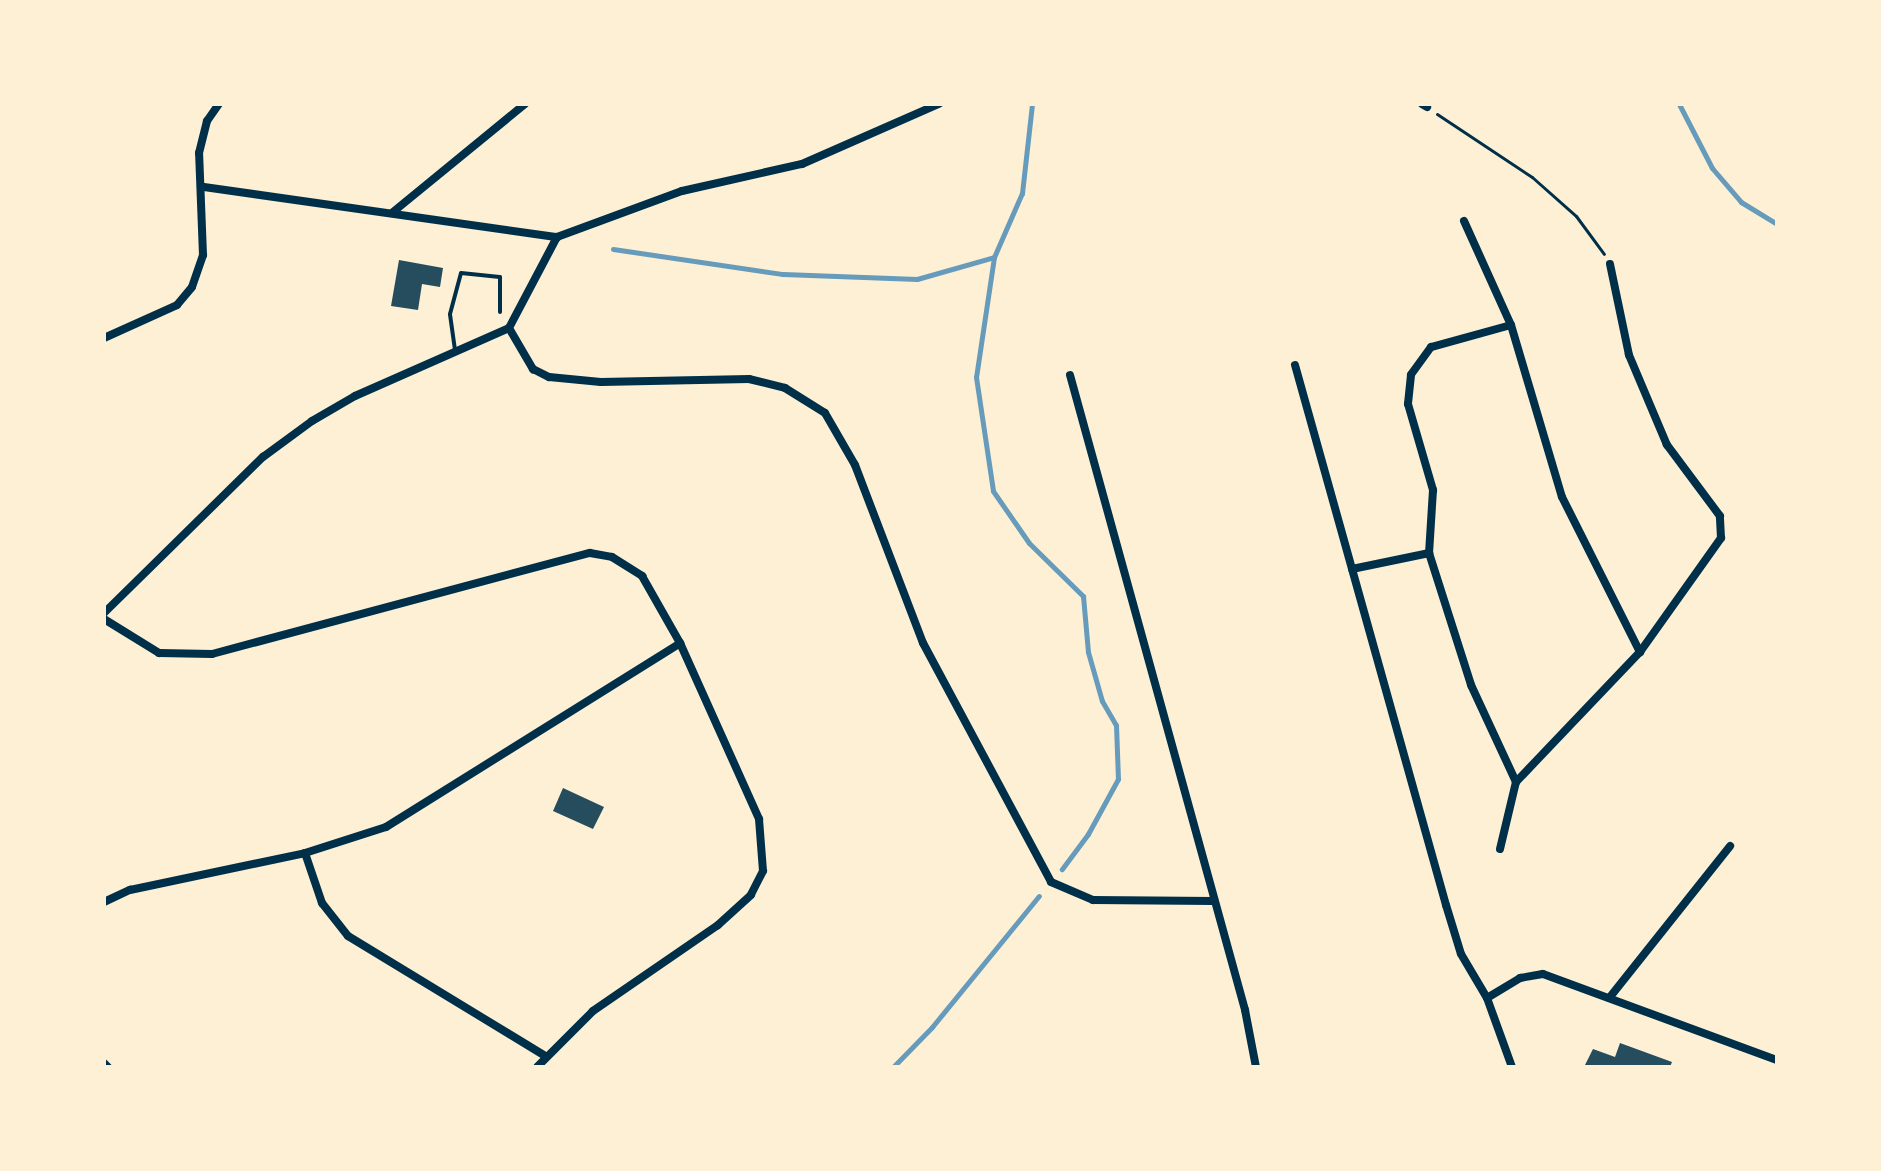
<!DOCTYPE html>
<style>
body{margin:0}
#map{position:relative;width:1881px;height:1171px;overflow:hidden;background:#fdf0d5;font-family:"Source Sans 3",sans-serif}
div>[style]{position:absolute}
.stream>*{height:5px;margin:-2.5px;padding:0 2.5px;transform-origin:2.5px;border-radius:2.5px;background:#669bbc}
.building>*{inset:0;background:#264d5e}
.path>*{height:3px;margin:-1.5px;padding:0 1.5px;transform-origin:1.5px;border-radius:1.5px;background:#003049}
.service>*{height:4px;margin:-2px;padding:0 2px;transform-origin:2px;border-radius:2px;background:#003049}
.minor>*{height:8px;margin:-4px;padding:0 4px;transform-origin:4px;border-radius:4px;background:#003049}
span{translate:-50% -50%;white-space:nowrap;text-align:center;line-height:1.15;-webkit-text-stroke:6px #fdf0d5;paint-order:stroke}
.frame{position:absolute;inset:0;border:106px solid #fdf0d5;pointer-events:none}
</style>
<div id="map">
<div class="stream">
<div style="left:1032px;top:104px;width:90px;rotate:96.4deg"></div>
<div style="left:1022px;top:193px;width:70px;rotate:113.6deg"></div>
<div style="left:994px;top:257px;width:121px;rotate:98.5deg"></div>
<div style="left:976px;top:377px;width:115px;rotate:81.5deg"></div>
<div style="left:993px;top:491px;width:63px;rotate:55.3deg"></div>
<div style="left:1029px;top:543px;width:76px;rotate:44.5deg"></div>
<div style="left:1083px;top:596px;width:56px;rotate:84.9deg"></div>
<div style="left:1088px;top:652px;width:51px;rotate:74.1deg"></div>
<div style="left:1102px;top:701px;width:28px;rotate:60deg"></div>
<div style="left:1116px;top:725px;width:54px;rotate:87.9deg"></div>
<div style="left:1118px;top:779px;width:63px;rotate:118.6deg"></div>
<div style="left:1088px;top:834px;width:44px;rotate:126.6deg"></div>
<div style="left:1679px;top:104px;width:72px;rotate:62.7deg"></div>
<div style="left:1712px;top:168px;width:45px;rotate:49.5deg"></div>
<div style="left:1741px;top:202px;width:42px;rotate:31.4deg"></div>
<div style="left:613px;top:249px;width:172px;rotate:8.4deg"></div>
<div style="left:783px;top:274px;width:134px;rotate:2.1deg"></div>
<div style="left:917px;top:279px;width:80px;rotate:-15.9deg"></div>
<div style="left:893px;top:1067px;width:56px;rotate:-45.7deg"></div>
<div style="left:932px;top:1027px;width:169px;rotate:-50.8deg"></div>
</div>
<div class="building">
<div style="clip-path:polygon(399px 260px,443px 268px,440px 287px,422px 284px,418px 310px,391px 306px)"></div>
<div style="clip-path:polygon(563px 788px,604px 807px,593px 829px,553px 811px)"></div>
<div style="clip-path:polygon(1620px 1043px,1672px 1062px,1670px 1067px,1584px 1067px,1593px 1049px,1615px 1057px)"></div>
</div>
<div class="path">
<div style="left:1437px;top:114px;width:114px;rotate:33.6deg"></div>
<div style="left:1532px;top:177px;width:59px;rotate:41.6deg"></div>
<div style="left:1576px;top:216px;width:47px;rotate:53.6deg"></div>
</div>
<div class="service">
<div style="left:455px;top:350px;width:36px;rotate:-98deg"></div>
<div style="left:450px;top:314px;width:42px;rotate:-75deg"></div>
<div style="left:461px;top:273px;width:39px;rotate:6deg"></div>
<div style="left:500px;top:277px;width:35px;rotate:90deg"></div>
</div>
<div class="minor">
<div style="left:1422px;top:104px;width:6px;rotate:31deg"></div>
<div style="left:204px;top:187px;width:357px;rotate:8.1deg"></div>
<div style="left:393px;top:212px;width:171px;rotate:-39.3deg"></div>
<div style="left:1464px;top:221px;width:114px;rotate:65.7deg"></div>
<div style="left:1511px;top:325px;width:179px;rotate:73.5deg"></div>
<div style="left:1562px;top:497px;width:174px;rotate:63.3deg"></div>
<div style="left:1511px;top:325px;width:83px;rotate:164.6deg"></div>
<div style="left:1431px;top:347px;width:34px;rotate:126deg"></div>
<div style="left:1411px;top:375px;width:29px;rotate:96deg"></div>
<div style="left:1408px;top:404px;width:90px;rotate:73.8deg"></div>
<div style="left:1433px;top:490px;width:63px;rotate:93.6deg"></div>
<div style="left:1429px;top:553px;width:139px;rotate:72.3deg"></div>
<div style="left:1471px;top:685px;width:107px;rotate:65.1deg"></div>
<div style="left:509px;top:328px;width:48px;rotate:59.7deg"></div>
<div style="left:533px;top:369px;width:18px;rotate:27deg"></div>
<div style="left:549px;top:377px;width:52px;rotate:5.5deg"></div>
<div style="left:601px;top:382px;width:148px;rotate:-1.2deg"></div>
<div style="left:749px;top:379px;width:37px;rotate:14deg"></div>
<div style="left:785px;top:388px;width:47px;rotate:32deg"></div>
<div style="left:825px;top:413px;width:60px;rotate:60deg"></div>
<div style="left:855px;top:465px;width:191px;rotate:69.1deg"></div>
<div style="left:923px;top:643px;width:271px;rotate:61.8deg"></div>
<div style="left:1051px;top:882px;width:46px;rotate:23.2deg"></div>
<div style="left:1093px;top:900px;width:120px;rotate:0.5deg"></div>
<div style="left:104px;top:338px;width:80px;rotate:-24.3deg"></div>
<div style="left:177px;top:305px;width:23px;rotate:-50deg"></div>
<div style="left:192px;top:287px;width:34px;rotate:-71deg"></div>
<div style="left:203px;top:255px;width:102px;rotate:-92.2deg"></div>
<div style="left:199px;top:153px;width:33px;rotate:-76deg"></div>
<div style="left:207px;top:121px;width:21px;rotate:-55deg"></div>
<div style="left:1295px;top:365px;width:561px;rotate:74.38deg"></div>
<div style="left:1446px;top:905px;width:51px;rotate:73deg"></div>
<div style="left:1461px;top:954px;width:51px;rotate:59.4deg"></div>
<div style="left:1487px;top:998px;width:73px;rotate:70.1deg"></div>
<div style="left:1070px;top:375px;width:659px;rotate:74.59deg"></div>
<div style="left:1245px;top:1010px;width:58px;rotate:79.1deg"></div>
<div style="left:1352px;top:569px;width:79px;rotate:-11.7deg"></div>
<div style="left:104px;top:613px;width:223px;rotate:-44.5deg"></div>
<div style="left:263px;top:457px;width:61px;rotate:-36.3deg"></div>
<div style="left:312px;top:421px;width:50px;rotate:-30.2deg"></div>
<div style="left:355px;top:396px;width:168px;rotate:-23.8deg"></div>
<div style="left:509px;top:328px;width:103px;rotate:-62.2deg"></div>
<div style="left:557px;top:237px;width:133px;rotate:-20.2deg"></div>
<div style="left:682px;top:191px;width:123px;rotate:-12.7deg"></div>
<div style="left:802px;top:164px;width:150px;rotate:-23.7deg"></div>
<div style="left:104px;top:619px;width:65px;rotate:31.7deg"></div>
<div style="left:159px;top:653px;width:53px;rotate:1.1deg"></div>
<div style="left:212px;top:654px;width:391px;rotate:-15deg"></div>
<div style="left:590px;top:553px;width:22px;rotate:10deg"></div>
<div style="left:612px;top:557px;width:36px;rotate:32deg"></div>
<div style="left:642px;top:576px;width:77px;rotate:60.4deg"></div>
<div style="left:680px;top:643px;width:193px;rotate:65.8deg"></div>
<div style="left:759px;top:819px;width:52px;rotate:85.6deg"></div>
<div style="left:763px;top:871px;width:27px;rotate:117deg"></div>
<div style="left:751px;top:895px;width:45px;rotate:137.7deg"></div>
<div style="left:718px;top:925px;width:152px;rotate:145.5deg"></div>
<div style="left:593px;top:1011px;width:79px;rotate:135deg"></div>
<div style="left:1500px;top:849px;width:69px;rotate:-76.6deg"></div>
<div style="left:1516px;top:782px;width:180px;rotate:-46.4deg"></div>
<div style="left:1640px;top:652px;width:140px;rotate:-54.6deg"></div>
<div style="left:1721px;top:538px;width:22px;rotate:-93deg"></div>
<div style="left:1720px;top:516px;width:89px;rotate:-126.7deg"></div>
<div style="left:1667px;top:445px;width:98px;rotate:-112.9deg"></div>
<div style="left:1629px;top:355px;width:93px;rotate:-101.8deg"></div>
<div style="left:305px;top:853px;width:53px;rotate:71.2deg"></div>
<div style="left:322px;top:903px;width:42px;rotate:51.8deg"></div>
<div style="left:348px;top:936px;width:229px;rotate:31.3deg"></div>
<div style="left:104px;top:902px;width:29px;rotate:-25deg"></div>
<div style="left:130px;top:890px;width:179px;rotate:-11.9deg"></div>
<div style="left:305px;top:853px;width:85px;rotate:-17.8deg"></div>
<div style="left:386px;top:827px;width:347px;rotate:-32deg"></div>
<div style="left:1610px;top:997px;width:193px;rotate:-51.5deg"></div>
<div style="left:1487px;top:998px;width:39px;rotate:-31deg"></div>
<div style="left:1520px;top:978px;width:23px;rotate:-10deg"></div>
<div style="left:1543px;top:974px;width:249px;rotate:20.2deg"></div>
<div style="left:104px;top:1063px;width:6px;rotate:45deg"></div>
</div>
<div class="frame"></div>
</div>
